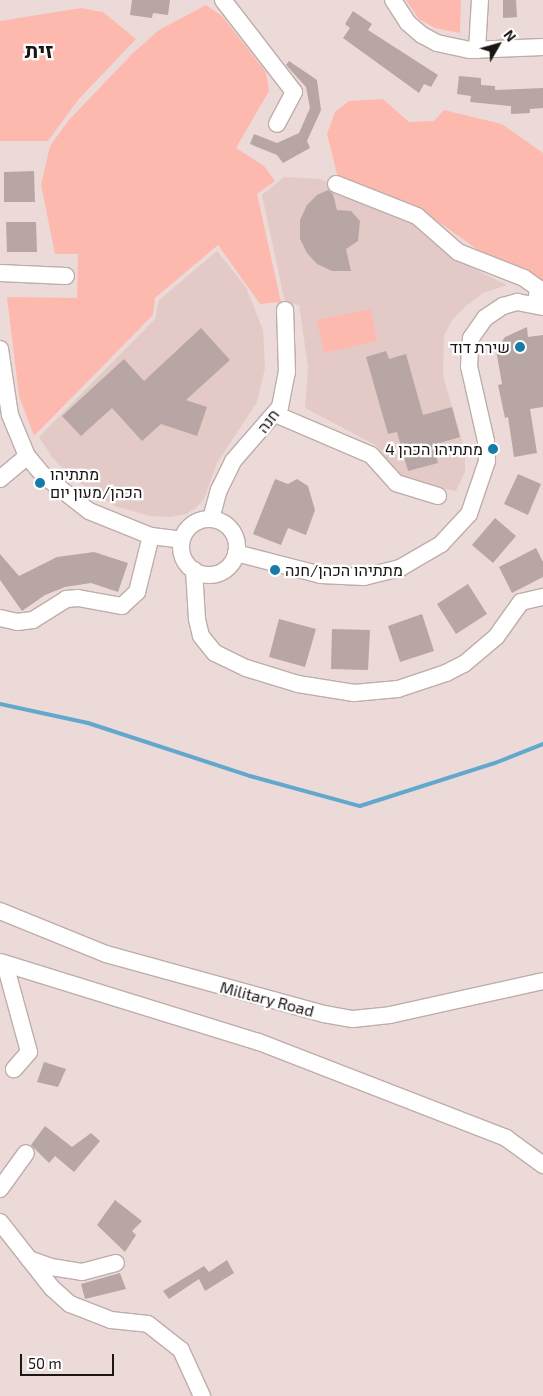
<!DOCTYPE html>
<meta charset="utf-8">
<style>
body{margin:0}
#map{position:relative;width:543px;height:1396px;overflow:hidden;background:#ecdad8;font-family:"Exo 2",Heebo,sans-serif}
div>[style]{position:absolute}
.built>*{inset:0;background:#e4cac6}
.green>*{inset:0;background:#feb9af}
.stream>*{height:4px;margin:-2px;padding:0 2px;transform-origin:2px;border-radius:2px;background:#62a8cd}
.building>*{inset:0;background:#b7a6a4}
.roads{filter:drop-shadow(1px 0 #beadaa) drop-shadow(-1px 0 #beadaa) drop-shadow(0 1px #beadaa) drop-shadow(0 -1px #beadaa)}
.minor>*{height:16px;margin:-8px;padding:0 8px;transform-origin:8px;border-radius:8px;background:#fff}
.minor>.ring{margin:-8px;padding:0;box-sizing:content-box;background:none;border:16px solid #fff;border-radius:50%}
.dots>*{width:14px;height:14px;translate:-50% -50%;box-sizing:border-box;border:2px solid #fff;border-radius:50%}
span{translate:-50% -50%;white-space:nowrap;text-align:center;line-height:1.15;-webkit-text-stroke:4.5px #fff;paint-order:stroke}
.poi-label{font-size:16px;color:#1b1514}
.right{translate:-100% -50%;text-align:right}
.left{translate:0 -50%;text-align:left}
.street-label{font-size:16px;color:#1b1514}
.district-label{font-size:21px;color:#1b1514;font-weight:700}
.north{position:absolute;left:473px;top:20px;width:50px;height:50px;-webkit-text-stroke:4px #fff;paint-order:stroke;rotate:52deg;font-size:14px;font-weight:700;line-height:20px;text-align:center;color:#1b1514}
.north::after{content:'';display:block;margin:auto;width:18px;height:22px;background:#1b1514;clip-path:polygon(50% 0,100% 100%,50% 72%,0 100%)}
.scale{position:absolute;left:20px;top:1354px;width:94px;height:22px;box-sizing:border-box;border:2px solid #1b1514;border-top:0;padding-left:6px;font-size:15px;line-height:18px;white-space:nowrap;color:#1b1514;-webkit-text-stroke:4px #fff;paint-order:stroke}
</style>
<div id="map">
<div class="built">
<div style="clip-path:polygon(284px 177px,320px 179px,418px 225px,452px 258px,507px 285px,483px 293px,465px 307px,452px 320px,444px 336px,443px 376px,465px 450px,465px 472px,456px 491px,403px 481px,377px 446px,305px 408px,308px 367px,299px 305px,285px 302px,262px 195px)"></div>
<div style="clip-path:polygon(217px 251px,246px 287px,263px 330px,265px 368px,257px 402px,217px 463px,204px 499px,196px 508px,186px 514px,170px 517px,150px 516px,115px 506px,70px 476px,52px 457px,39px 437px,155px 319px,159px 300px)"></div>
</div>
<div class="green">
<div style="clip-path:polygon(406px 0,461px 0,460px 33px,435px 28px,419px 19px)"></div>
<div style="clip-path:polygon(206px 5px,222px 16px,266px 72px,269px 91px,236px 148px,264px 166px,275px 181px,257px 194px,281px 302px,260px 304px,218px 245px,155px 298px,153px 315px,34px 436px,19px 396px,7px 297px,77px 298px,78px 254px,55px 254px,41px 185px,50px 146px,68px 121px,132px 54px,159px 30px)"></div>
<div style="clip-path:polygon(81px 8px,103px 12px,136px 39px,78px 100px,48px 141px,0 141px,0 21px)"></div>
<div style="clip-path:polygon(383px 99px,409px 122px,434px 121px,444px 110px,502px 124px,543px 153px,543px 284px,525px 283px,423px 211px,338px 178px,327px 134px,335px 112px,349px 101px)"></div>
<div style="clip-path:polygon(370px 309px,377px 341px,324px 353px,317px 320px)"></div>
</div>
<div class="stream">
<div style="left:0;top:704px;width:90px;rotate:12.2deg"></div>
<div style="left:88px;top:723px;width:170px;rotate:18.1deg"></div>
<div style="left:250px;top:776px;width:114px;rotate:15.3deg"></div>
<div style="left:360px;top:806px;width:142px;rotate:-17.7deg"></div>
<div style="left:495px;top:763px;width:52px;rotate:-21.6deg"></div>
</div>
<div class="building">
<div style="clip-path:polygon(132px 0,170px 0,168px 15px,153px 13px,152px 18px,130px 15px)"></div>
<div style="clip-path:polygon(503px 0,516px 0,517px 17px,503px 18px)"></div>
<div style="clip-path:polygon(353px 11px,372px 24px,368px 30px,438px 75px,431px 87px,424px 84px,419px 93px,343px 38px,350px 28px,345px 24px)"></div>
<div style="clip-path:polygon(289px 61px,317px 80px,321px 110px,307px 141px,310px 148px,283px 163px,277px 155px,250px 144px,254px 134px,277px 143px,299px 133px,310px 108px,306px 87px,286px 65px)"></div>
<div style="clip-path:polygon(459px 76px,481px 78px,481px 85px,495px 86px,495px 90px,543px 88px,543px 108px,530px 109px,530px 113px,511px 114px,511px 106px,470px 102px,471px 96px,457px 94px)"></div>
<div style="clip-path:polygon(34px 171px,35px 202px,4px 202px,4px 172px)"></div>
<div style="clip-path:polygon(328px 190px,333px 194px,337px 210px,351px 211px,360px 221px,358px 241px,346px 249px,351px 271px,332px 271px,317px 264px,307px 253px,300px 239px,300px 220px,307px 205px,317px 195px)"></div>
<div style="clip-path:polygon(6px 222px,36px 222px,37px 252px,7px 252px)"></div>
<div style="clip-path:polygon(527px 327px,528px 337px,543px 335px,543px 407px,530px 409px,537px 453px,514px 457px,508px 417px,505px 418px,498px 385px,502px 384px,496px 350px,505px 337px)"></div>
<div style="clip-path:polygon(201px 328px,230px 360px,186px 400px,207px 407px,197px 436px,161px 424px,142px 441px,112px 408px,81px 436px,62px 416px,124px 359px,144px 381px)"></div>
<div style="clip-path:polygon(386px 351px,389px 359px,406px 354px,423px 415px,452px 407px,460px 437px,433px 445px,438px 463px,408px 471px,397px 432px,388px 434px,366px 357px)"></div>
<div style="clip-path:polygon(518px 474px,541px 484px,528px 515px,504px 504px)"></div>
<div style="clip-path:polygon(275px 479px,288px 484px,297px 479px,308px 486px,315px 510px,306px 535px,288px 528px,281px 545px,253px 534px)"></div>
<div style="clip-path:polygon(495px 518px,516px 536px,493px 563px,472px 545px)"></div>
<div style="clip-path:polygon(536px 548px,543px 562px,543px 577px,512px 593px,499px 567px)"></div>
<div style="clip-path:polygon(94px 552px,128px 563px,118px 592px,91px 583px,65px 587px,45px 595px,22px 611px,0 580px,0 554px,19px 576px,57px 557px)"></div>
<div style="clip-path:polygon(468px 584px,487px 614px,456px 634px,437px 604px)"></div>
<div style="clip-path:polygon(422px 614px,434px 651px,400px 662px,388px 626px)"></div>
<div style="clip-path:polygon(279px 619px,316px 629px,305px 667px,269px 657px)"></div>
<div style="clip-path:polygon(332px 629px,370px 630px,368px 670px,331px 669px)"></div>
<div style="clip-path:polygon(44px 1062px,66px 1069px,58px 1087px,37px 1082px)"></div>
<div style="clip-path:polygon(45px 1126px,72px 1147px,91px 1133px,100px 1141px,74px 1172px,55px 1156px,49px 1163px,31px 1145px)"></div>
<div style="clip-path:polygon(115px 1200px,142px 1221px,132px 1231px,136px 1235px,125px 1252px,97px 1225px)"></div>
<div style="clip-path:polygon(227px 1260px,234px 1273px,205px 1291px,199px 1279px,169px 1299px,163px 1291px,204px 1266px,209px 1272px)"></div>
<div style="clip-path:polygon(120px 1273px,126px 1289px,85px 1299px,81px 1284px)"></div>
</div>
<div class="roads">
<div class="minor">
<div style="left:223px;top:0;width:116px;rotate:52.3deg"></div>
<div style="left:294px;top:92px;width:36px;rotate:118deg"></div>
<div style="left:393px;top:0;width:27px;rotate:57deg"></div>
<div style="left:408px;top:23px;width:18px;rotate:41deg"></div>
<div style="left:422px;top:35px;width:17px;rotate:28deg"></div>
<div style="left:437px;top:43px;width:34px;rotate:12deg"></div>
<div style="left:470px;top:50px;width:73px;rotate:-2.4deg"></div>
<div style="left:477px;top:50px;width:50px;rotate:-86.6deg"></div>
<div style="left:336px;top:184px;width:87px;rotate:21.6deg"></div>
<div style="left:417px;top:216px;width:55px;rotate:41.3deg"></div>
<div style="left:458px;top:252px;width:71px;rotate:21.5deg"></div>
<div style="left:524px;top:278px;width:17px;rotate:36deg"></div>
<div style="left:538px;top:288px;width:17px;rotate:97deg"></div>
<div style="left:0;top:273px;width:66px;rotate:2.6deg"></div>
<div style="left:0;top:349px;width:67px;rotate:81.4deg"></div>
<div style="left:10px;top:415px;width:44px;rotate:67.5deg"></div>
<div style="left:27px;top:456px;width:25px;rotate:50deg"></div>
<div style="left:43px;top:475px;width:58px;rotate:38deg"></div>
<div style="left:89px;top:511px;width:67px;rotate:22deg"></div>
<div style="left:151px;top:536px;width:31px;rotate:7deg"></div>
<div style="left:275px;top:414px;width:104px;rotate:23.1deg"></div>
<div style="left:371px;top:455px;width:38px;rotate:48deg"></div>
<div style="left:396px;top:483px;width:44px;rotate:17.2deg"></div>
<div style="left:0;top:479px;width:35px;rotate:-40deg"></div>
<div style="left:211px;top:519px;width:30px;rotate:-75deg"></div>
<div style="left:219px;top:490px;width:32px;rotate:-64deg"></div>
<div style="left:233px;top:461px;width:72px;rotate:-49deg"></div>
<div style="left:280px;top:407px;width:36px;rotate:-79deg"></div>
<div style="left:287px;top:372px;width:62px;rotate:-91.8deg"></div>
<div class="ring" style="left:181px;top:519px;width:40px;height:40px"></div>
<div style="left:236px;top:553px;width:88px;rotate:14.5deg"></div>
<div style="left:321px;top:575px;width:43px;rotate:2.7deg"></div>
<div style="left:364px;top:577px;width:37px;rotate:-14deg"></div>
<div style="left:400px;top:568px;width:48px;rotate:-30.3deg"></div>
<div style="left:441px;top:544px;width:41px;rotate:-47deg"></div>
<div style="left:469px;top:514px;width:56px;rotate:-71.2deg"></div>
<div style="left:487px;top:461px;width:20px;rotate:-93deg"></div>
<div style="left:486px;top:441px;width:77px;rotate:-102.8deg"></div>
<div style="left:469px;top:366px;width:28px;rotate:-86deg"></div>
<div style="left:471px;top:338px;width:24px;rotate:-55deg"></div>
<div style="left:485px;top:318px;width:22px;rotate:-34deg"></div>
<div style="left:503px;top:306px;width:15px;rotate:-16deg"></div>
<div style="left:517px;top:302px;width:26px;rotate:11deg"></div>
<div style="left:194px;top:570px;width:49px;rotate:86.5deg"></div>
<div style="left:197px;top:619px;width:17px;rotate:77deg"></div>
<div style="left:201px;top:636px;width:22px;rotate:51deg"></div>
<div style="left:215px;top:653px;width:34px;rotate:26deg"></div>
<div style="left:246px;top:668px;width:54px;rotate:17.1deg"></div>
<div style="left:298px;top:684px;width:57px;rotate:9.1deg"></div>
<div style="left:354px;top:693px;width:44px;rotate:-5.2deg"></div>
<div style="left:398px;top:689px;width:51px;rotate:-18.4deg"></div>
<div style="left:446px;top:673px;width:20px;rotate:-27deg"></div>
<div style="left:464px;top:664px;width:42px;rotate:-40.2deg"></div>
<div style="left:496px;top:637px;width:43px;rotate:-54.5deg"></div>
<div style="left:521px;top:602px;width:23px;rotate:-13deg"></div>
<div style="left:0;top:618px;width:17px;rotate:13deg"></div>
<div style="left:17px;top:622px;width:16px;rotate:-7deg"></div>
<div style="left:33px;top:620px;width:39px;rotate:-32deg"></div>
<div style="left:66px;top:599px;width:12px;rotate:-5deg"></div>
<div style="left:78px;top:598px;width:45px;rotate:10.3deg"></div>
<div style="left:122px;top:606px;width:21px;rotate:-43deg"></div>
<div style="left:137px;top:592px;width:58px;rotate:-76deg"></div>
<div style="left:0;top:911px;width:114px;rotate:22.1deg"></div>
<div style="left:106px;top:954px;width:226px;rotate:15.4deg"></div>
<div style="left:324px;top:1014px;width:29px;rotate:10deg"></div>
<div style="left:353px;top:1019px;width:37px;rotate:-6deg"></div>
<div style="left:390px;top:1015px;width:157px;rotate:-12.5deg"></div>
<div style="left:0;top:962px;width:271px;rotate:17.2deg"></div>
<div style="left:259px;top:1042px;width:265px;rotate:21.2deg"></div>
<div style="left:506px;top:1138px;width:46px;rotate:36.1deg"></div>
<div style="left:5px;top:964px;width:91px;rotate:74.7deg"></div>
<div style="left:29px;top:1052px;width:23px;rotate:131deg"></div>
<div style="left:0;top:1189px;width:44px;rotate:-54.2deg"></div>
<div style="left:0;top:1222px;width:84px;rotate:51.8deg"></div>
<div style="left:52px;top:1288px;width:24px;rotate:42deg"></div>
<div style="left:70px;top:1304px;width:44px;rotate:21.3deg"></div>
<div style="left:111px;top:1320px;width:37px;rotate:6deg"></div>
<div style="left:148px;top:1324px;width:42px;rotate:38.2deg"></div>
<div style="left:181px;top:1350px;width:51px;rotate:65.5deg"></div>
<div style="left:29px;top:1259px;width:23px;rotate:20deg"></div>
<div style="left:51px;top:1267px;width:31px;rotate:9deg"></div>
<div style="left:82px;top:1272px;width:35px;rotate:-15deg"></div>
</div>
</div>
<div class="dots">
<div style="left:520px;top:347px;background:#177ba7"></div>
<div style="left:493px;top:449px;background:#177ba7"></div>
<div style="left:40px;top:483px;background:#177ba7"></div>
<div style="left:275px;top:570px;background:#177ba7"></div>
</div>
<div class="poi-label">
<span class="right" style="left:510px;top:347px">שירת דוד</span>
<span class="right" style="left:483px;top:449px">מתתיהו הכהן 4</span>
<span class="left" style="left:50px;top:483px">מתתיהו<br>הכהן/מעון יום</span>
<span class="left" style="left:285px;top:570px">מתתיהו הכהן/חנה</span>
</div>
<div class="street-label">
<span style="left:268px;top:421px;rotate:-53deg">חנה</span>
<span style="left:267px;top:999px;rotate:15deg">Military Road</span>
</div>
<div class="district-label">
<span style="left:39px;top:50px">זית</span>
</div>
<div class="north">N</div>
<div class="scale">50 m</div>
</div>
